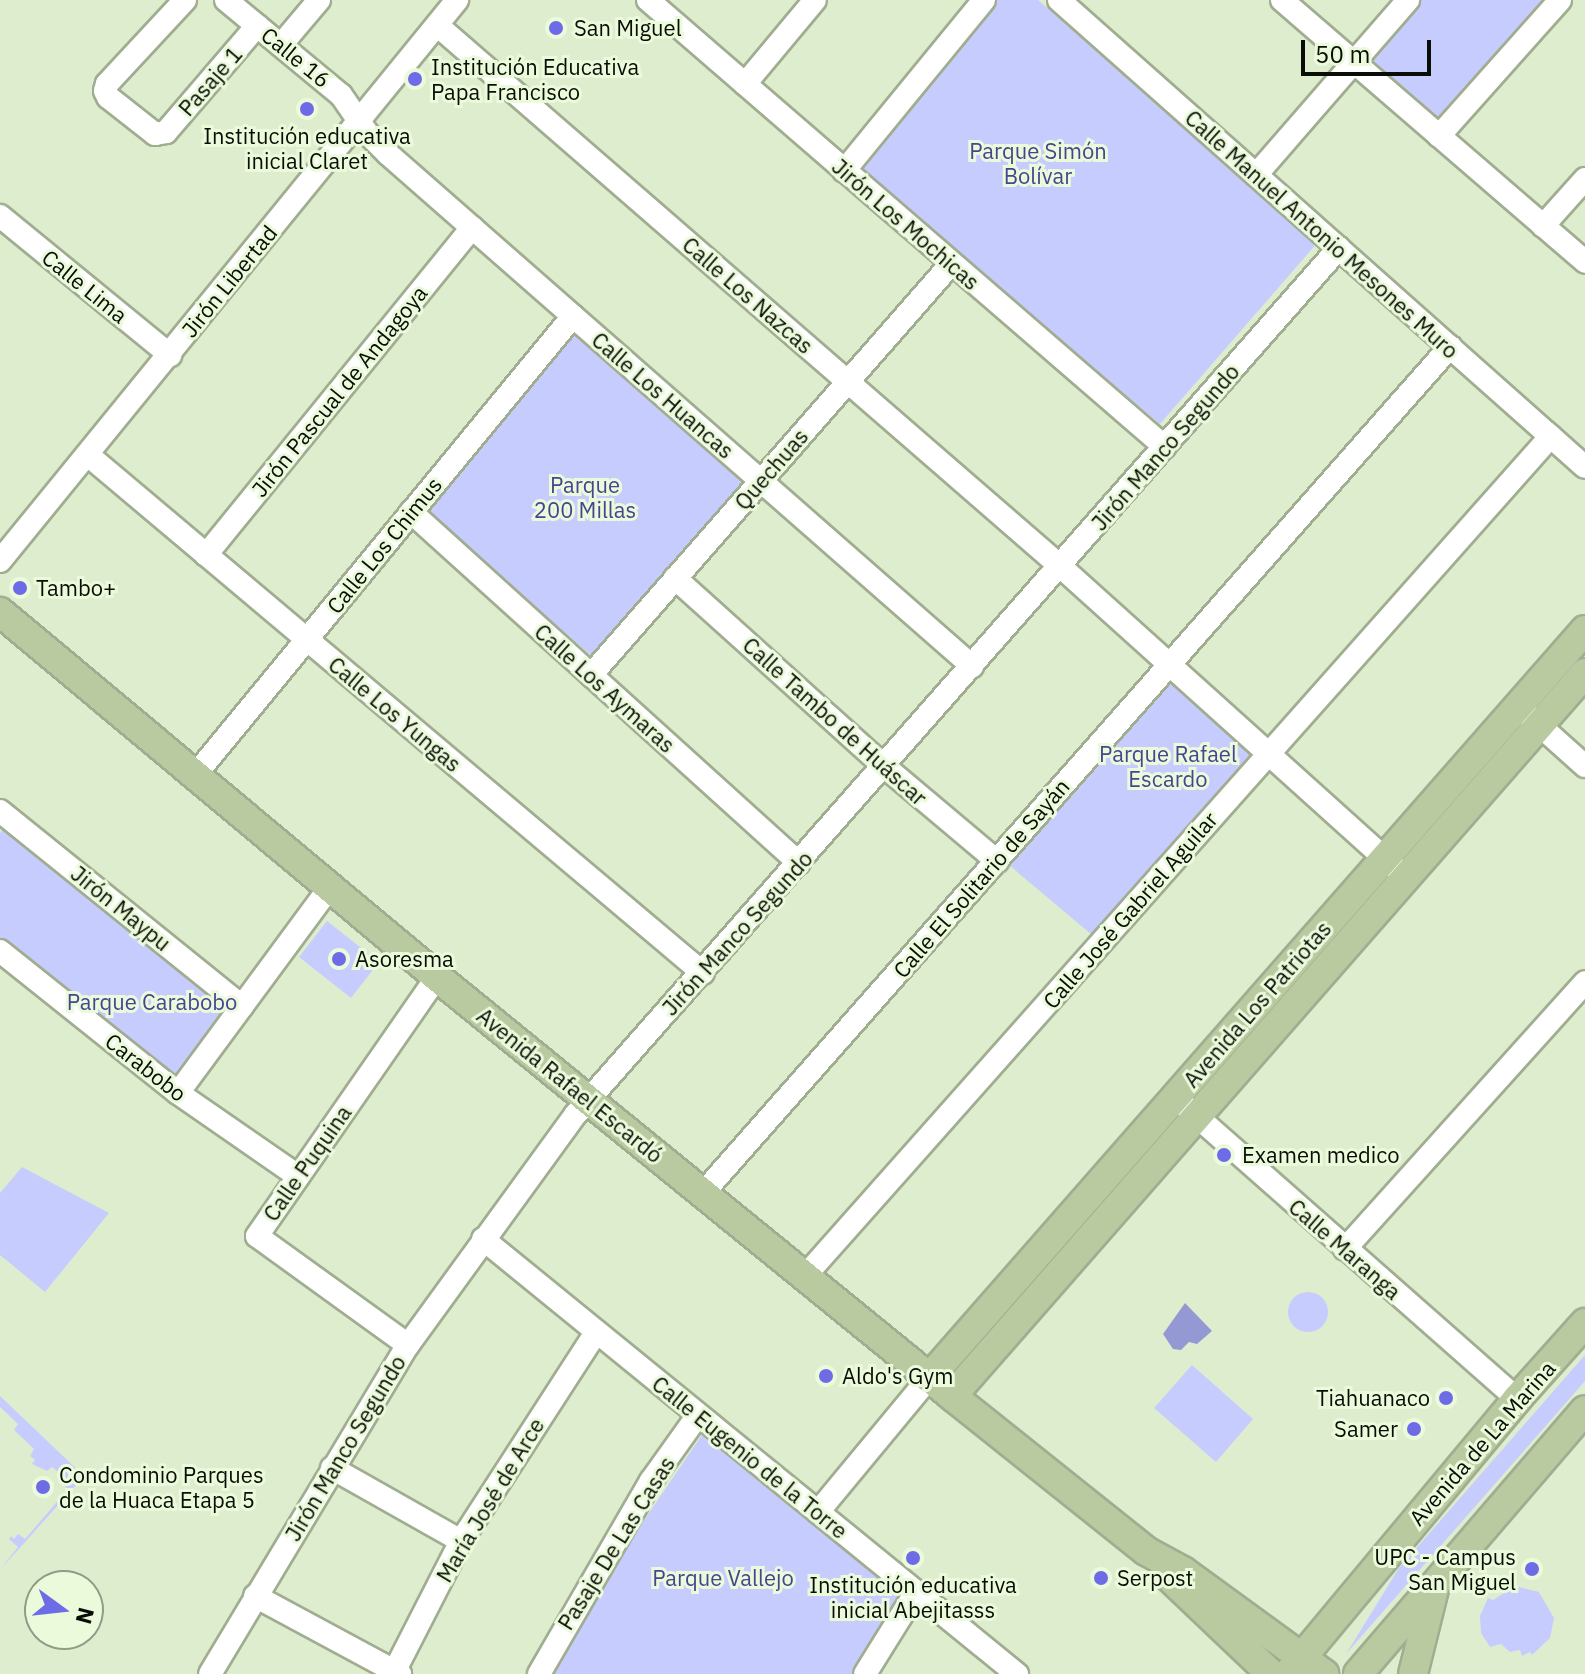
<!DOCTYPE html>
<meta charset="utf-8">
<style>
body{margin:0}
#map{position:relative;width:1585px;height:1674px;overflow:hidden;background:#dfedcf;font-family:"IBM Plex Sans",sans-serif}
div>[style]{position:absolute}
.green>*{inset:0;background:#c7ccfe}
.round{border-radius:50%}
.water>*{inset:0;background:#9499d4}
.roads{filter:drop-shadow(2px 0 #a0ad90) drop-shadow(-2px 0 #a0ad90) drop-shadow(0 2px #a0ad90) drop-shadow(0 -2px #a0ad90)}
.minor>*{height:22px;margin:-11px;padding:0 11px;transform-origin:11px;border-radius:11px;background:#fff}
.major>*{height:28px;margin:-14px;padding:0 14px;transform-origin:14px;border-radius:14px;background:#b9caa1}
.dots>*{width:22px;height:22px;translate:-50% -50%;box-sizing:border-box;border:4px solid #ecfadc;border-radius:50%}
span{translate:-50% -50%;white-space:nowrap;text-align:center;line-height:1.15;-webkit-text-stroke:6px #ecfadc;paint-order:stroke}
.poi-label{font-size:22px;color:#090d05}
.left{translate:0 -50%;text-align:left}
.right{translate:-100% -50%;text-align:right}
.street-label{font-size:22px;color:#090d05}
.park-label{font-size:22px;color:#46468f}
.north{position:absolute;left:24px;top:1570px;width:80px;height:80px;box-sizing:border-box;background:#ecfadc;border:2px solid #919b86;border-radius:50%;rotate:105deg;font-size:22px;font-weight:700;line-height:32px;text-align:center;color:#090d05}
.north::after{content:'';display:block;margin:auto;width:28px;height:36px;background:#6e6be6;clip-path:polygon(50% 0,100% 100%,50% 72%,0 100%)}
.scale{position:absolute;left:1301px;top:40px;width:130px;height:36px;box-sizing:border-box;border:4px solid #090d05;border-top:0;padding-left:10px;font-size:24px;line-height:28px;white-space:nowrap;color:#090d05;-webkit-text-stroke:6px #ecfadc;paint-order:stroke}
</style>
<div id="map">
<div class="green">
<div style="clip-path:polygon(997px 0,1038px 0,1318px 242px,1160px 424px,858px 172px)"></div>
<div style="clip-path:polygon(1421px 0,1545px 0,1439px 121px,1369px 59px)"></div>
<div style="clip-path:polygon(575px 335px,745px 482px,594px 658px,424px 511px)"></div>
<div style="clip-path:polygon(1175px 673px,1257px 747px,1092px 935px,1009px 865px)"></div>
<div style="clip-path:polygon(3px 829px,235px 1005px,176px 1082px,0 942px,0 833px)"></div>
<div style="clip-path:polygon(327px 921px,379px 962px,351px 998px,299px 957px)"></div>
<div style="clip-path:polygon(22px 1167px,109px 1213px,45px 1292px,0 1255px,0 1193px)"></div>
<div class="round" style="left:1288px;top:1292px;width:40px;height:40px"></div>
<div style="clip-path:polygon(1585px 1355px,1585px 1381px,1346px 1654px,1399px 1568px)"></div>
<div style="clip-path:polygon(1192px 1365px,1253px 1419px,1216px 1462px,1154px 1408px)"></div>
<div style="clip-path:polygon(0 1396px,84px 1476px,0 1570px,18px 1547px,9px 1539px,11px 1536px,14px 1539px,18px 1534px,25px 1539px,68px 1489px,58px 1480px,62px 1475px,52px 1467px,47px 1471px,32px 1464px,35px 1460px,30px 1456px,34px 1449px,14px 1430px,18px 1424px,0 1407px)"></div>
<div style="clip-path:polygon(702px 1435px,905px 1598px,856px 1674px,555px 1674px,606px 1576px)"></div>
<div style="clip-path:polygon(1515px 1586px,1539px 1592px,1554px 1618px,1550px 1638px,1532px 1655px,1530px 1652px,1522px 1656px,1520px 1650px,1510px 1652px,1501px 1644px,1490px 1647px,1481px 1633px,1480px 1616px,1488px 1598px,1493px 1600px)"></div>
</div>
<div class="water">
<div style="clip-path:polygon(1185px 1303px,1212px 1331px,1197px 1344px,1189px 1342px,1181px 1350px,1173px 1349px,1163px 1334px)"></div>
</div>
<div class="roads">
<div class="minor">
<div style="left:185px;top:0;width:115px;rotate:132.9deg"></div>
<div style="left:107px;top:84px;width:7px;rotate:106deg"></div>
<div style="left:105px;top:91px;width:7px;rotate:63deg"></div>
<div style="left:108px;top:97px;width:60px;rotate:38.2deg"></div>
<div style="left:155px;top:134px;width:11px;rotate:-10deg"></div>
<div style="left:166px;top:132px;width:140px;rotate:-49.4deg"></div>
<div style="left:226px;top:0;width:149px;rotate:39.6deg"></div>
<div style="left:341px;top:95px;width:47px;rotate:55.3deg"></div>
<div style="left:368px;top:134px;width:28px;rotate:45deg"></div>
<div style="left:388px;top:154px;width:777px;rotate:41.24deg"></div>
<div style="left:648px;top:0;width:683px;rotate:40.85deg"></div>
<div style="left:1059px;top:0;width:703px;rotate:41.6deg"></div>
<div style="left:1282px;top:0;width:401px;rotate:40.8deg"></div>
<div style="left:437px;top:25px;width:825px;rotate:40.97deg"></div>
<div style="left:1060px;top:566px;width:453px;rotate:42deg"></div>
<div style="left:281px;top:45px;width:59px;rotate:-49.8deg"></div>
<div style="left:745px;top:84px;width:109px;rotate:-50.2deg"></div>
<div style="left:1439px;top:136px;width:182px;rotate:-48.3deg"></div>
<div style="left:844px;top:171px;width:221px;rotate:-50.7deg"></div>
<div style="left:1256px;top:175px;width:232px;rotate:-49deg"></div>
<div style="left:0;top:216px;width:220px;rotate:39.3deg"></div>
<div style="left:1543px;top:226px;width:63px;rotate:-48.2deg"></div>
<div style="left:88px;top:455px;width:804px;rotate:40.11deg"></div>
<div style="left:411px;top:512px;width:523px;rotate:42.13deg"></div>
<div style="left:206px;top:555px;width:422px;rotate:-50.9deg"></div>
<div style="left:0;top:561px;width:724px;rotate:-50.83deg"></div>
<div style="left:675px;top:578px;width:281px;rotate:42deg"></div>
<div style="left:884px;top:766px;width:148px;rotate:40.1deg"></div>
<div style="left:591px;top:675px;width:546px;rotate:-48.78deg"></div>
<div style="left:1529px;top:716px;width:75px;rotate:41.8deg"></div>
<div style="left:196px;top:774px;width:593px;rotate:-50.54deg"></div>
<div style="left:0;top:811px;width:311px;rotate:38.9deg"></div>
<div style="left:0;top:951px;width:228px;rotate:38.6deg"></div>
<div style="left:178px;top:1093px;width:146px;rotate:34.7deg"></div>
<div style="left:178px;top:1093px;width:256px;rotate:-53.6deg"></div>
<div style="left:1185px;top:1106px;width:443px;rotate:41.4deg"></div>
<div style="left:703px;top:1193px;width:1129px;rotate:-48.56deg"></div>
<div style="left:483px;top:1239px;width:689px;rotate:39.17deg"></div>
<div style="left:1345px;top:1249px;width:359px;rotate:-48deg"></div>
<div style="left:805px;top:1276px;width:1123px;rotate:-48.39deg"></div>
<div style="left:408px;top:1345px;width:186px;rotate:-144.2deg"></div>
<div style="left:257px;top:1236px;width:315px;rotate:-55.2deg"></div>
<div style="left:332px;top:1468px;width:148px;rotate:29.5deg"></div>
<div style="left:818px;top:1512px;width:174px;rotate:-50.4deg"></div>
<div style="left:255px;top:1596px;width:165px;rotate:28.3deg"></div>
<div style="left:210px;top:1674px;width:384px;rotate:-59deg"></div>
<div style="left:408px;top:1345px;width:286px;rotate:-54deg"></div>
<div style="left:576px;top:1114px;width:1154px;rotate:-48.62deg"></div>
<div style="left:393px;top:1674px;width:149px;rotate:-62.9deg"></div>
<div style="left:461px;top:1541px;width:249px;rotate:-57.1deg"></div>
<div style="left:539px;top:1674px;width:223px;rotate:-59.9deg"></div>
<div style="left:651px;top:1481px;width:81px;rotate:-54.5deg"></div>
<div style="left:865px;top:1674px;width:97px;rotate:-58.1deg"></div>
</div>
<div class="major">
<div style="left:0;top:612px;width:569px;rotate:39.87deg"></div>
<div style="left:437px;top:977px;width:664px;rotate:39.13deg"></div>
<div style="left:952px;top:1396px;width:248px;rotate:38.6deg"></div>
<div style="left:1146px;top:1551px;width:42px;rotate:28.4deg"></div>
<div style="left:1183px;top:1571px;width:175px;rotate:36.1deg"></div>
<div style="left:929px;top:1378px;width:995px;rotate:-48.75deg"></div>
<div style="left:952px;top:1396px;width:961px;rotate:-48.8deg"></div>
<div style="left:1165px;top:1573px;width:146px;rotate:43.6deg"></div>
<div style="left:1288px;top:1674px;width:358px;rotate:-50.2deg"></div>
<div style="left:1517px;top:1399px;width:102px;rotate:-48.2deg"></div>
<div style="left:1358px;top:1674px;width:348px;rotate:-49.3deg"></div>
<div style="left:1413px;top:1674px;width:88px;rotate:-76.1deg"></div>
</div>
</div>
<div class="dots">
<div style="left:556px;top:28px;background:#6e6be6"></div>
<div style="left:415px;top:79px;background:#6e6be6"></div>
<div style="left:307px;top:109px;background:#6e6be6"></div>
<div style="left:20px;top:588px;background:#6e6be6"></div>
<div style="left:339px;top:959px;background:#6e6be6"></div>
<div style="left:1224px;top:1155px;background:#6e6be6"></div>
<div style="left:826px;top:1376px;background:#6e6be6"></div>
<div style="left:1446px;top:1398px;background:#6e6be6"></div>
<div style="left:1414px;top:1429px;background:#6e6be6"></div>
<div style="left:43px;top:1487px;background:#6e6be6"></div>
<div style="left:913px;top:1558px;background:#6e6be6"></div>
<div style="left:1532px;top:1569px;background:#6e6be6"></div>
<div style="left:1101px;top:1578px;background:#6e6be6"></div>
</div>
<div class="poi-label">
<span class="left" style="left:574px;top:28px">San Miguel</span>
<span class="left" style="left:431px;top:79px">Institución Educativa<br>Papa Francisco</span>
<span style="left:307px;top:148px">Institución educativa<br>inicial Claret</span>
<span class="left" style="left:36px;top:588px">Tambo+</span>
<span class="left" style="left:355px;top:959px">Asoresma</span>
<span class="left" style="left:1242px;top:1155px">Examen medico</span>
<span class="left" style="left:842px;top:1376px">Aldo's Gym</span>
<span class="right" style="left:1430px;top:1398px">Tiahuanaco</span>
<span class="right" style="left:1398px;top:1429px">Samer</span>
<span class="left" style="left:59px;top:1487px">Condominio Parques<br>de la Huaca Etapa 5</span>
<span class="right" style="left:1516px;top:1569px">UPC - Campus<br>San Miguel</span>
<span class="left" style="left:1117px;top:1578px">Serpost</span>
<span style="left:913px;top:1597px">Institución educativa<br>inicial Abejitasss</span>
</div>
<div class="street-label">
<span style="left:296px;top:57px;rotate:39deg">Calle 16</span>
<span style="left:210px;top:81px;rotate:-49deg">Pasaje 1</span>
<span style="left:906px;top:224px;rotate:41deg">Jirón Los Mochicas</span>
<span style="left:1322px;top:234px;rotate:42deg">Calle Manuel Antonio Mesones Muro</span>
<span style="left:229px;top:281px;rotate:-51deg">Jirón Libertad</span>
<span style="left:85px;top:286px;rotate:39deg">Calle Lima</span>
<span style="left:748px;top:295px;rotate:41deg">Calle Los Nazcas</span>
<span style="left:339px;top:391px;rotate:-51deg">Jirón Pascual de Andagoya</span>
<span style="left:663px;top:395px;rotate:41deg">Calle Los Huancas</span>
<span style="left:1165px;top:447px;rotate:-49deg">Jirón Manco Segundo</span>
<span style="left:771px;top:469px;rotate:-49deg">Quechuas</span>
<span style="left:384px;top:545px;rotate:-51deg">Calle Los Chimus</span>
<span style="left:605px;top:688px;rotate:42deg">Calle Los Aymaras</span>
<span style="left:395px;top:714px;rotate:40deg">Calle Los Yungas</span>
<span style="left:835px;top:721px;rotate:42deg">Calle Tambo de Huáscar</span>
<span style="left:981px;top:878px;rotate:-49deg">Calle El Solitario de Sayán</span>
<span style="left:121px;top:908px;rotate:39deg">Jirón Maypu</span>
<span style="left:1130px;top:910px;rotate:-49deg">Calle José Gabriel Aguilar</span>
<span style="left:737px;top:933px;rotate:-48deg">Jirón Manco Segundo</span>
<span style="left:1257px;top:1004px;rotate:-49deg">Avenida Los Patriotas</span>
<span style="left:146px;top:1067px;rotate:38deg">Carabobo</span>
<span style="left:570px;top:1085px;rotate:39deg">Avenida Rafael Escardó</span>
<span style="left:307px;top:1163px;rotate:-55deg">Calle Puquina</span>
<span style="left:1345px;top:1249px;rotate:41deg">Calle Maranga</span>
<span style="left:1482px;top:1443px;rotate:-49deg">Avenida de La Marina</span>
<span style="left:345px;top:1448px;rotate:-59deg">Jirón Manco Segundo</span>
<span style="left:750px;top:1457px;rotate:39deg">Calle Eugenio de la Torre</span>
<span style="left:490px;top:1500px;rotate:-59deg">María José de Arce</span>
<span style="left:616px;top:1543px;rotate:-58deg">Pasaje De Las Casas</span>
</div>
<div class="park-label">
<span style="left:1038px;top:163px">Parque Simón<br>Bolívar</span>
<span style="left:585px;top:497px">Parque<br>200 Millas</span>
<span style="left:1168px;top:766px">Parque Rafael<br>Escardo</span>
<span style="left:152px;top:1002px">Parque Carabobo</span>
<span style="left:723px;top:1578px">Parque Vallejo</span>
</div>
<div class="north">N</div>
<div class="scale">50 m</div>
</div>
